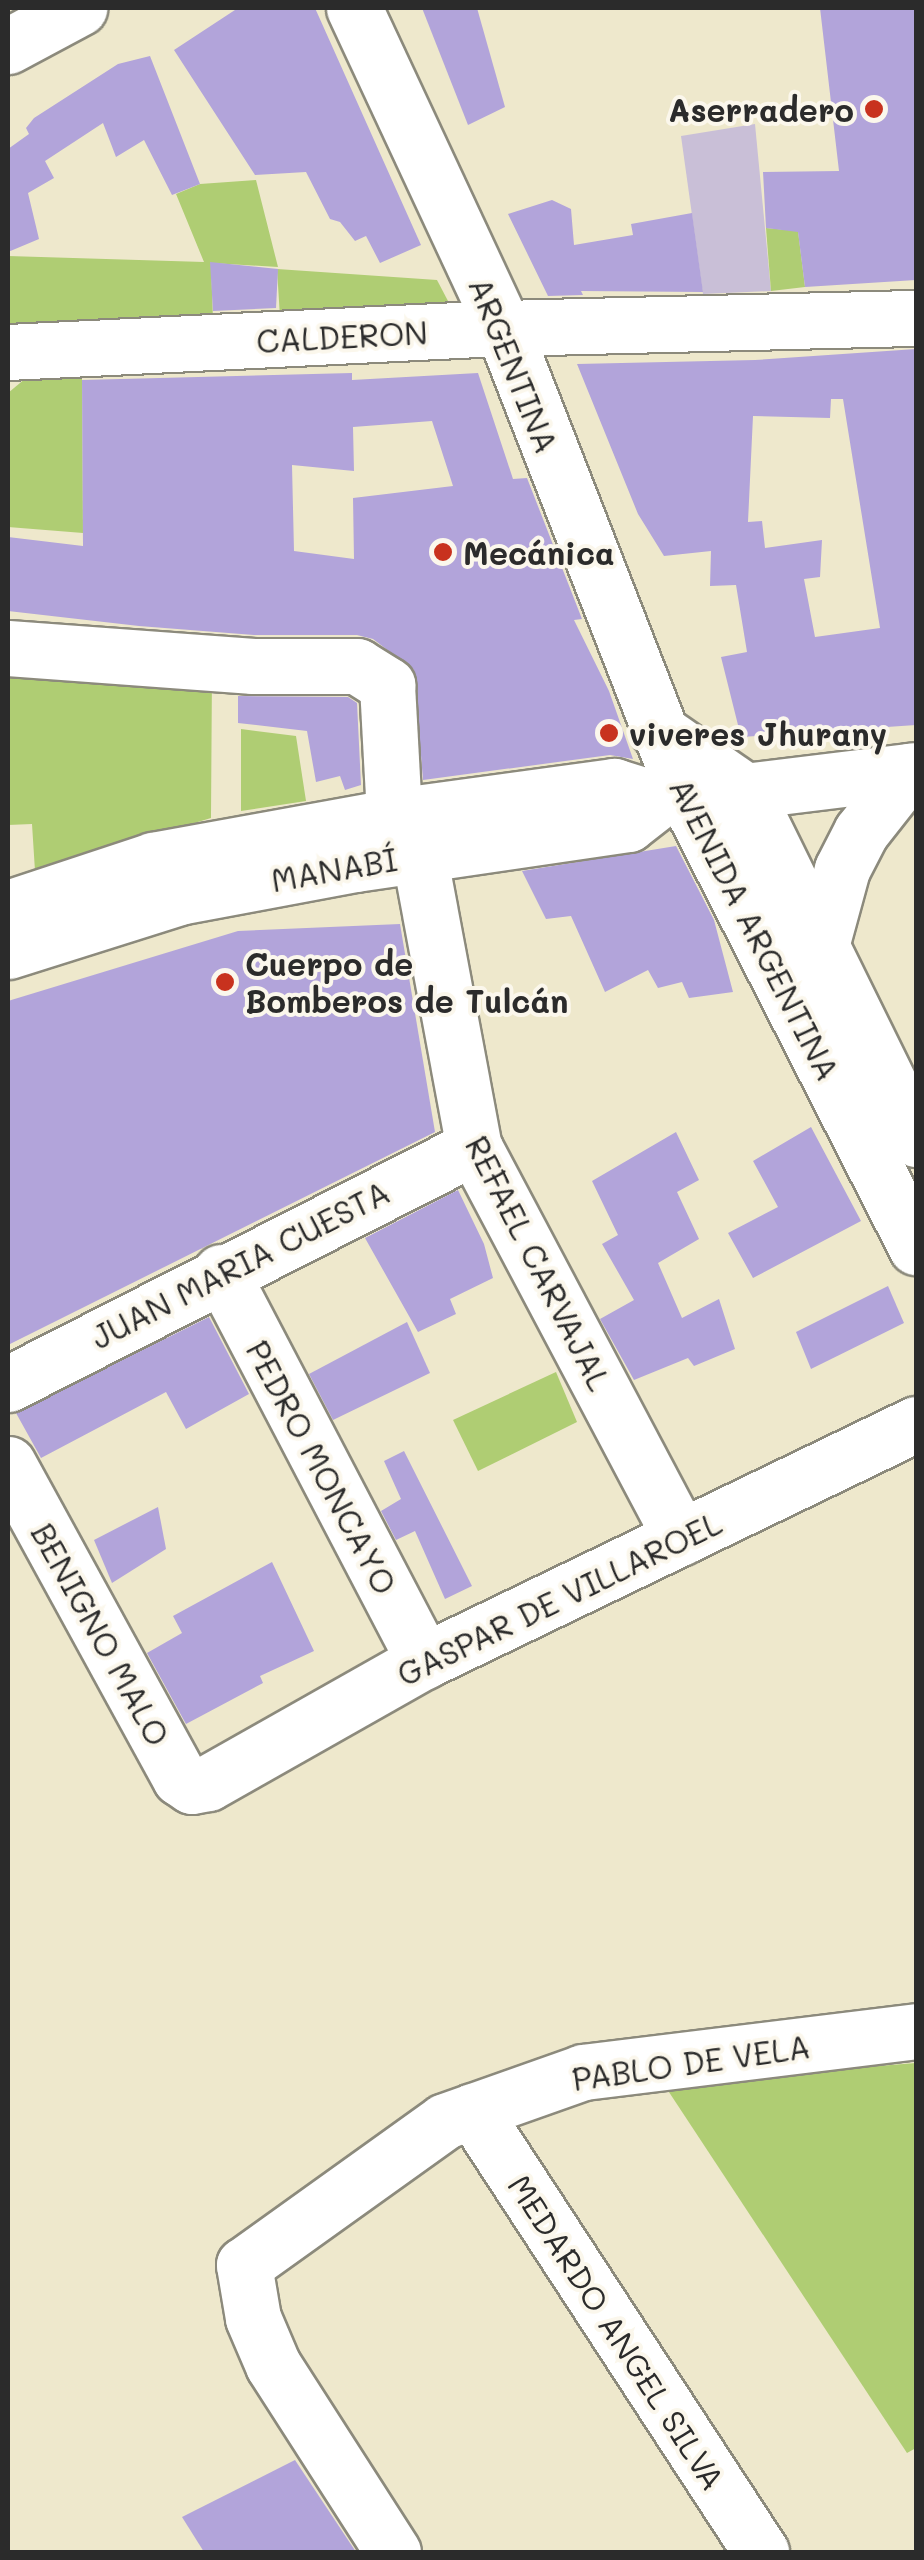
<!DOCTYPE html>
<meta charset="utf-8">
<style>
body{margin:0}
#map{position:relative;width:924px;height:2560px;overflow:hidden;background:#eee8cc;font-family:Mali,sans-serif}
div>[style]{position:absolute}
.industrial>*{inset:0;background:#c9bfd7}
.green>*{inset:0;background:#afcd73}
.building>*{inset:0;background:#b2a4da}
.roads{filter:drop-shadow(2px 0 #8c8a7c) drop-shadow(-2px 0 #8c8a7c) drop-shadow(0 2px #8c8a7c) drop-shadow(0 -2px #8c8a7c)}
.minor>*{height:55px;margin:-27.5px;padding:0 27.5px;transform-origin:27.5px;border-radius:27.5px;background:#fff}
.major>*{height:55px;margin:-27.5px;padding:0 27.5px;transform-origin:27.5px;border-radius:27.5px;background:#fff}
.dots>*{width:28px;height:28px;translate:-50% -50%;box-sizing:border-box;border:5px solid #fbf7ec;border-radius:50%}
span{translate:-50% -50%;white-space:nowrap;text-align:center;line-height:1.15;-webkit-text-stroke:8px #fbf7ec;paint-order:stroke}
.poi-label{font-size:32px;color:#2b2b2b;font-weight:700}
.right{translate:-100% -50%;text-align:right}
.left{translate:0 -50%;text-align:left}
.street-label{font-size:32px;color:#2b2b2b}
.frame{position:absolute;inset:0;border:10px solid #2b2b2b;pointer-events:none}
</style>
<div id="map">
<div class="industrial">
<div style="clip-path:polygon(755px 124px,771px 291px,703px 294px,681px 136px)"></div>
</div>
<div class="green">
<div style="clip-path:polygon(256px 180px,278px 267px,211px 263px,213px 320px,8px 326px,8px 256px,204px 262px,176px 194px,200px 184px)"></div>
<div style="clip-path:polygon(766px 228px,798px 231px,805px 287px,771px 291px)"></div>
<div style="clip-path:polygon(277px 269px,437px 280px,448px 301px,430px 315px,280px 317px)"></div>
<div style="clip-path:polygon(82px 377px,83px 533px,8px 527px,8px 393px,26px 378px)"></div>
<div style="clip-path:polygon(8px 657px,212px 671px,211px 818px,35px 871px,32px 824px,8px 825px)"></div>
<div style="clip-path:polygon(241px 729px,296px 736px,306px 801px,241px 811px)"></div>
<div style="clip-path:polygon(556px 1372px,577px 1422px,478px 1471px,453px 1420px)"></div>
<div style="clip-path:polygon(916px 2063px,916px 2448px,907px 2453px,663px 2083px)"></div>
</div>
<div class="building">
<div style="clip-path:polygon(238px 8px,315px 8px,421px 245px,380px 263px,366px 236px,355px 241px,340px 222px,330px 219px,306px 172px,255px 175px,174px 50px)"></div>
<div style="clip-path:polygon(422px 8px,477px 8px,505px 107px,468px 125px)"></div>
<div style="clip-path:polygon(820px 8px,916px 8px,916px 280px,805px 287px,798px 232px,766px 228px,763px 172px,839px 171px)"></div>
<div style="clip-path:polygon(150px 56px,200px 184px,172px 195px,144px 140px,116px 157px,103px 123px,45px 161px,54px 178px,28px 193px,39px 239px,8px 252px,8px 149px,29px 134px,26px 128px,34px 118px,118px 64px)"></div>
<div style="clip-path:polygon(552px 200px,571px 209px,574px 245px,633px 235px,631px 224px,692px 213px,703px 292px,581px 291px,583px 295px,548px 296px,508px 214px)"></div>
<div style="clip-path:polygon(210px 262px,278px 269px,276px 308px,213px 311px)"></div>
<div style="clip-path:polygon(evenodd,916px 349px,916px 725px,741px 737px,721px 657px,747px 652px,736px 585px,710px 586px,711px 551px,664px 556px,638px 514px,577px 364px,755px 360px,916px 349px,831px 399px,843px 399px,880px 628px,815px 637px,804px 579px,820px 577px,822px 540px,765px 548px,762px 521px,748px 522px,753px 416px,830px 418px,831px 399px)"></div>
<div style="clip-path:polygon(evenodd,352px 373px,352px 380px,478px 373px,513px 479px,527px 478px,582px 619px,574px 620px,609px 691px,633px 759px,610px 755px,423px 780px,414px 670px,373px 639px,357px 635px,254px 635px,139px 626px,8px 611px,8px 537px,83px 546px,82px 380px,352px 373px,432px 421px,453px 486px,353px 498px,354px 559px,294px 551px,292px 465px,354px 471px,353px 427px,432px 421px)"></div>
<div style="clip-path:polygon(238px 696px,348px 697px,357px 703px,361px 785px,345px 790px,340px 776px,316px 782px,307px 731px,238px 723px)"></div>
<div style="clip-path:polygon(676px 846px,714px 920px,733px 992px,689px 998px,682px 982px,658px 988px,648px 970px,605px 992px,571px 916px,546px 919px,522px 871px)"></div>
<div style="clip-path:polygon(400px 924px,435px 1132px,8px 1345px,8px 1001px,238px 931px)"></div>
<div style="clip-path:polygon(811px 1127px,861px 1221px,753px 1278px,728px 1233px,778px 1207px,753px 1161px)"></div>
<div style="clip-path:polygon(676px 1132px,699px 1180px,677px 1192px,699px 1239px,658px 1263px,682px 1318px,719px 1299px,735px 1349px,694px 1366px,688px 1358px,634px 1380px,600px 1319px,634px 1300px,602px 1244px,618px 1235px,592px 1181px)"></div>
<div style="clip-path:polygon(458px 1190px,484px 1244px,493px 1278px,450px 1299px,456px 1314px,418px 1332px,365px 1238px)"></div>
<div style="clip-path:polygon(888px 1286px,904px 1323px,811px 1369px,796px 1332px)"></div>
<div style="clip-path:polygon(209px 1317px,249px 1394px,186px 1429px,166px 1392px,41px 1458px,16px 1413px)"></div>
<div style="clip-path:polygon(407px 1322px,430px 1373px,333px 1420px,309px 1374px)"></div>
<div style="clip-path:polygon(404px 1451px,472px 1586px,445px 1599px,415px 1531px,396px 1540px,381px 1511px,401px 1499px,384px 1461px)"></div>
<div style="clip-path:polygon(158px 1507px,166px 1549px,112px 1583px,94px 1540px)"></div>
<div style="clip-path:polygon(272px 1562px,314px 1651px,260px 1676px,263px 1683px,186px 1724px,147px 1653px,182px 1633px,173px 1616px)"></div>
<div style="clip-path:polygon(295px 2460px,356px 2552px,204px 2552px,182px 2517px)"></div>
</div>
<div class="roads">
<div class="minor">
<div style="left:8px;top:352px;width:496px;rotate:-2.8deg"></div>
<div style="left:503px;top:328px;width:413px;rotate:-1.4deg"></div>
<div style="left:8px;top:648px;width:246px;rotate:4.2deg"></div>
<div style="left:253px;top:666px;width:104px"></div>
<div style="left:357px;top:666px;width:36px;rotate:32deg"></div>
<div style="left:387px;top:685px;width:131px;rotate:86.9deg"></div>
<div style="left:419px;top:854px;width:298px;rotate:79.4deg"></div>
<div style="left:474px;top:1147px;width:442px;rotate:62.1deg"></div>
<div style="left:8px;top:908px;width:153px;rotate:-18.3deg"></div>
<div style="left:153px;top:860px;width:245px;rotate:-10.3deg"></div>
<div style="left:394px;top:816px;width:222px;rotate:-7.8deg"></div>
<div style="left:614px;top:786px;width:47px;rotate:17.3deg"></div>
<div style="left:8px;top:951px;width:179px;rotate:-17.5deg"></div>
<div style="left:179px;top:897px;width:179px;rotate:-10.6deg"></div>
<div style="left:355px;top:864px;width:276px;rotate:-8.3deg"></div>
<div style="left:628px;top:824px;width:39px;rotate:-38deg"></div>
<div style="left:659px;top:800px;width:26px;rotate:-18deg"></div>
<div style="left:684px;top:792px;width:61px;rotate:-0.9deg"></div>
<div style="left:745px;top:791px;width:172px;rotate:-7deg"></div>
<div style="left:221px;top:1272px;width:439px;rotate:62.4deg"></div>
<div style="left:8px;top:1384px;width:523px;rotate:-26.96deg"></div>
<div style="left:8px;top:1464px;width:358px;rotate:61.3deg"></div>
<div style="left:180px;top:1778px;width:14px;rotate:34deg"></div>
<div style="left:192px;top:1786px;width:16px;rotate:-11deg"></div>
<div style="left:208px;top:1783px;width:248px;rotate:-29.5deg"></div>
<div style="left:424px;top:1661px;width:546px;rotate:-25.72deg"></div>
<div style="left:473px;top:2111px;width:527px;rotate:56.85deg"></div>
<div style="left:393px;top:2552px;width:222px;rotate:-122.7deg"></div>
<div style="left:273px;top:2365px;width:51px;rotate:-113.1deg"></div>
<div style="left:253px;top:2318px;width:54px;rotate:-99.6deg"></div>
<div style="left:244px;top:2265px;width:247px;rotate:-35.6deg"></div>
<div style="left:445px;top:2121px;width:146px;rotate:-19.5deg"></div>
<div style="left:583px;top:2072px;width:336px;rotate:-7deg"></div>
</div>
<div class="major">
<div style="left:354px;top:8px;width:353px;rotate:65deg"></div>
<div style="left:503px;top:328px;width:498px;rotate:68.7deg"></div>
<div style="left:684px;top:792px;width:511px;rotate:62.98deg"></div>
<div style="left:8px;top:46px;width:81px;rotate:-28.2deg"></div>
<div style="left:657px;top:730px;width:107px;rotate:34.7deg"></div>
<div style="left:745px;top:791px;width:388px;rotate:63.8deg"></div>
<div style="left:821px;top:946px;width:80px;rotate:-74.7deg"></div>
<div style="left:842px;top:869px;width:42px;rotate:-62.8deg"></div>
<div style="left:861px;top:832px;width:78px;rotate:-51.8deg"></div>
</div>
</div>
<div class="dots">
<div style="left:874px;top:109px;background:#c8321e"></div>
<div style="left:443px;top:552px;background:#c8321e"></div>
<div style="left:609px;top:733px;background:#c8321e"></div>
<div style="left:225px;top:982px;background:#c8321e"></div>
</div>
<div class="poi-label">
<span class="right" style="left:854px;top:109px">Aserradero</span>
<span class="left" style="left:463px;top:552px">Mecánica</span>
<span class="left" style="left:629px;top:733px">viveres Jhurany</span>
<span class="left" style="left:245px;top:982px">Cuerpo de<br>Bomberos de Tulcán</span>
</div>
<div class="street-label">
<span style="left:342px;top:336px;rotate:-3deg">CALDERON</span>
<span style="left:514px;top:365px;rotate:68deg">ARGENTINA</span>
<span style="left:334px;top:869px;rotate:-10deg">MANABÍ</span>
<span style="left:755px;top:929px;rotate:63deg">AVENIDA ARGENTINA</span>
<span style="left:539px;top:1263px;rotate:63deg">REFAEL CARVAJAL</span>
<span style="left:240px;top:1264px;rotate:-27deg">JUAN MARIA CUESTA</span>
<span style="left:322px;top:1467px;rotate:62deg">PEDRO MONCAYO</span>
<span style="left:559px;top:1598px;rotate:-26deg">GASPAR DE VILLAROEL</span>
<span style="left:101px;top:1634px;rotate:61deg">BENIGNO MALO</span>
<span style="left:691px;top:2062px;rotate:-8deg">PABLO DE VELA</span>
<span style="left:617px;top:2332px;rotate:57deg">MEDARDO ANGEL SILVA</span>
</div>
<div class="frame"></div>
</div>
